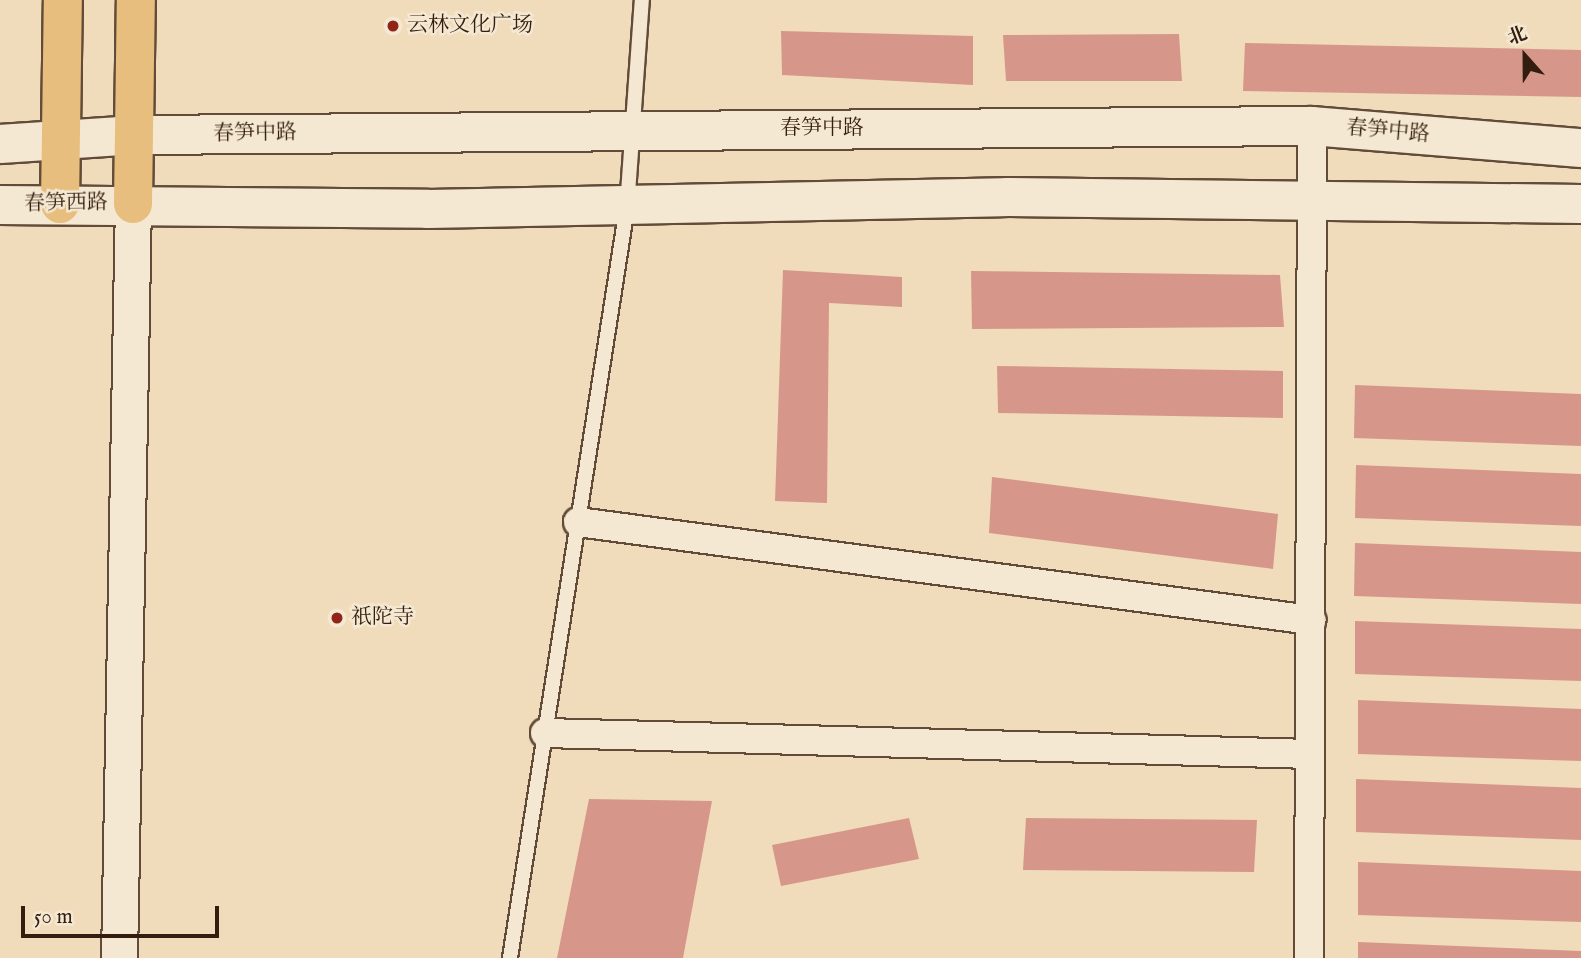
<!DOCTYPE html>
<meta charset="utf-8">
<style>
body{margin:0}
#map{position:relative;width:1581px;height:958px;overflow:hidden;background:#f0dbbb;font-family:"IM FELL English","Noto Serif SC",serif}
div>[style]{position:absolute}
.building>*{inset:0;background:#d6978a}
.roads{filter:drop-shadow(2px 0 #624c39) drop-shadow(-2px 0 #624c39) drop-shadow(0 2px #624c39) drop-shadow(0 -2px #624c39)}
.service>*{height:14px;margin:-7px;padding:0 7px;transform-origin:7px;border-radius:7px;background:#f5e8d3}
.minor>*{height:28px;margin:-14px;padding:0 14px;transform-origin:14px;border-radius:14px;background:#f5e8d3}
.tertiary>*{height:35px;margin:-17.5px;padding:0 17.5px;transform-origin:17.5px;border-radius:17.5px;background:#f5e8d3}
.secondary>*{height:38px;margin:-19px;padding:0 19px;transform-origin:19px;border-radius:19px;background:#f5e8d3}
.primary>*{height:38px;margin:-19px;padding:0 19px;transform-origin:19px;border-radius:19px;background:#e8be7e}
.dots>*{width:19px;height:19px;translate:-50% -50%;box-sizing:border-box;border:4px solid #f5e8d3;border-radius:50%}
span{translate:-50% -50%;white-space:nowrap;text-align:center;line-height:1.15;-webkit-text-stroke:5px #f5e8d3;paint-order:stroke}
.poi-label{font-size:21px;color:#321d0e}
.left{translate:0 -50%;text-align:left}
.street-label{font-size:21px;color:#321d0e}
.north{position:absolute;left:1490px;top:21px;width:70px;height:70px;-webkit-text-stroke:5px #f5e8d3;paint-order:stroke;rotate:339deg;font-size:19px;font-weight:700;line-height:28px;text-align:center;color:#321d0e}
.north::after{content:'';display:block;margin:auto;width:24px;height:32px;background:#321d0e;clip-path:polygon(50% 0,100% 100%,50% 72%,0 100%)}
.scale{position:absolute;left:21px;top:906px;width:198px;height:32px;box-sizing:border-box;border:4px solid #321d0e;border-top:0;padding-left:9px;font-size:21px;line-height:24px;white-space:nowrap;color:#321d0e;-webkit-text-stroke:5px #f5e8d3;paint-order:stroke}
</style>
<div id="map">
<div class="building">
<div style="clip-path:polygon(781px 31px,973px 36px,973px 85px,782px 75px)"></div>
<div style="clip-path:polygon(1179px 34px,1182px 81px,1006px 81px,1003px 35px)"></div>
<div style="clip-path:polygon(1245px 43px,1581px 50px,1581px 97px,1243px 91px)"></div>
<div style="clip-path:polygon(783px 270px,902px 277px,902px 307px,829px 303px,827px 503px,775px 501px)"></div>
<div style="clip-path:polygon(971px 271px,1280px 275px,1284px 327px,972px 329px)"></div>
<div style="clip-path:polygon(997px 366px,1283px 371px,1283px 418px,998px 413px)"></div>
<div style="clip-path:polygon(1355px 385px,1581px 394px,1581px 446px,1354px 438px)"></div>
<div style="clip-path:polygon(1356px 465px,1581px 474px,1581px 526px,1355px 518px)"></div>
<div style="clip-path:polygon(992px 477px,1278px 514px,1273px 569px,989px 533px)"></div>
<div style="clip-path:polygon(1355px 543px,1581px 552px,1581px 604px,1354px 596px)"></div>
<div style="clip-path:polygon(1355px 621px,1581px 629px,1581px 681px,1355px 674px)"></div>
<div style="clip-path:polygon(1358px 700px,1581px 709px,1581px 761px,1358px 754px)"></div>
<div style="clip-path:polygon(1356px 779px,1581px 788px,1581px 840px,1356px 832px)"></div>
<div style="clip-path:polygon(589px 799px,712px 801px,683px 958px,557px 958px)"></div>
<div style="clip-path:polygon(909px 818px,919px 859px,781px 886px,772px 845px)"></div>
<div style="clip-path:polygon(1026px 818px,1257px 820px,1254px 872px,1023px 870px)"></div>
<div style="clip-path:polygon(1358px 862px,1581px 871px,1581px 922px,1358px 915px)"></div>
<div style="clip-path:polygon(1358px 942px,1581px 951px,1581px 958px,1358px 958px)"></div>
</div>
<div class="roads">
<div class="service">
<div style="left:510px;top:958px;width:760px;rotate:-81.14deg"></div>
<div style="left:627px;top:207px;width:208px;rotate:-85.9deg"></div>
</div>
<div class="minor">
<div style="left:578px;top:522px;width:740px;rotate:7.62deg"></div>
<div style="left:545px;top:733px;width:765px;rotate:1.57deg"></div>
<div style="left:1309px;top:958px;width:832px;rotate:-89.79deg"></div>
</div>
<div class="tertiary">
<div style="left:119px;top:958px;width:754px;rotate:-88.94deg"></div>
</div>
<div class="secondary">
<div style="left:0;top:144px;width:136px;rotate:-3.8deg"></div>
<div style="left:136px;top:135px;width:1176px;rotate:-0.44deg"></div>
<div style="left:1312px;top:126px;width:270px;rotate:4.7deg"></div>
<div style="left:0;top:205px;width:428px;rotate:0.5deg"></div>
<div style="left:428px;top:209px;width:581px;rotate:-1.18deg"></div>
<div style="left:1009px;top:197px;width:572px;rotate:0.7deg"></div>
</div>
<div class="primary">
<div style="left:60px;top:204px;width:204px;rotate:-89.2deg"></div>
<div style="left:133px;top:204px;width:204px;rotate:-89.2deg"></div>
</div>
</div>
<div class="dots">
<div style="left:393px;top:26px;background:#8f2418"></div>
<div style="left:337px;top:618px;background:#8f2418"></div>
</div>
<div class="poi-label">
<span class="left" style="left:407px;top:26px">云林文化广场</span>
<span class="left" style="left:351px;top:618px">祇陀寺</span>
</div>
<div class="street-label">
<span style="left:822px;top:129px">春笋中路</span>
<span style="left:1388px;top:132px;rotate:5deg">春笋中路</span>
<span style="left:255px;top:134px;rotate:-1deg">春笋中路</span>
<span style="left:66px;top:204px;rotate:-1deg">春笋西路</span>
</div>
<div class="north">北</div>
<div class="scale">50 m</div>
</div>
